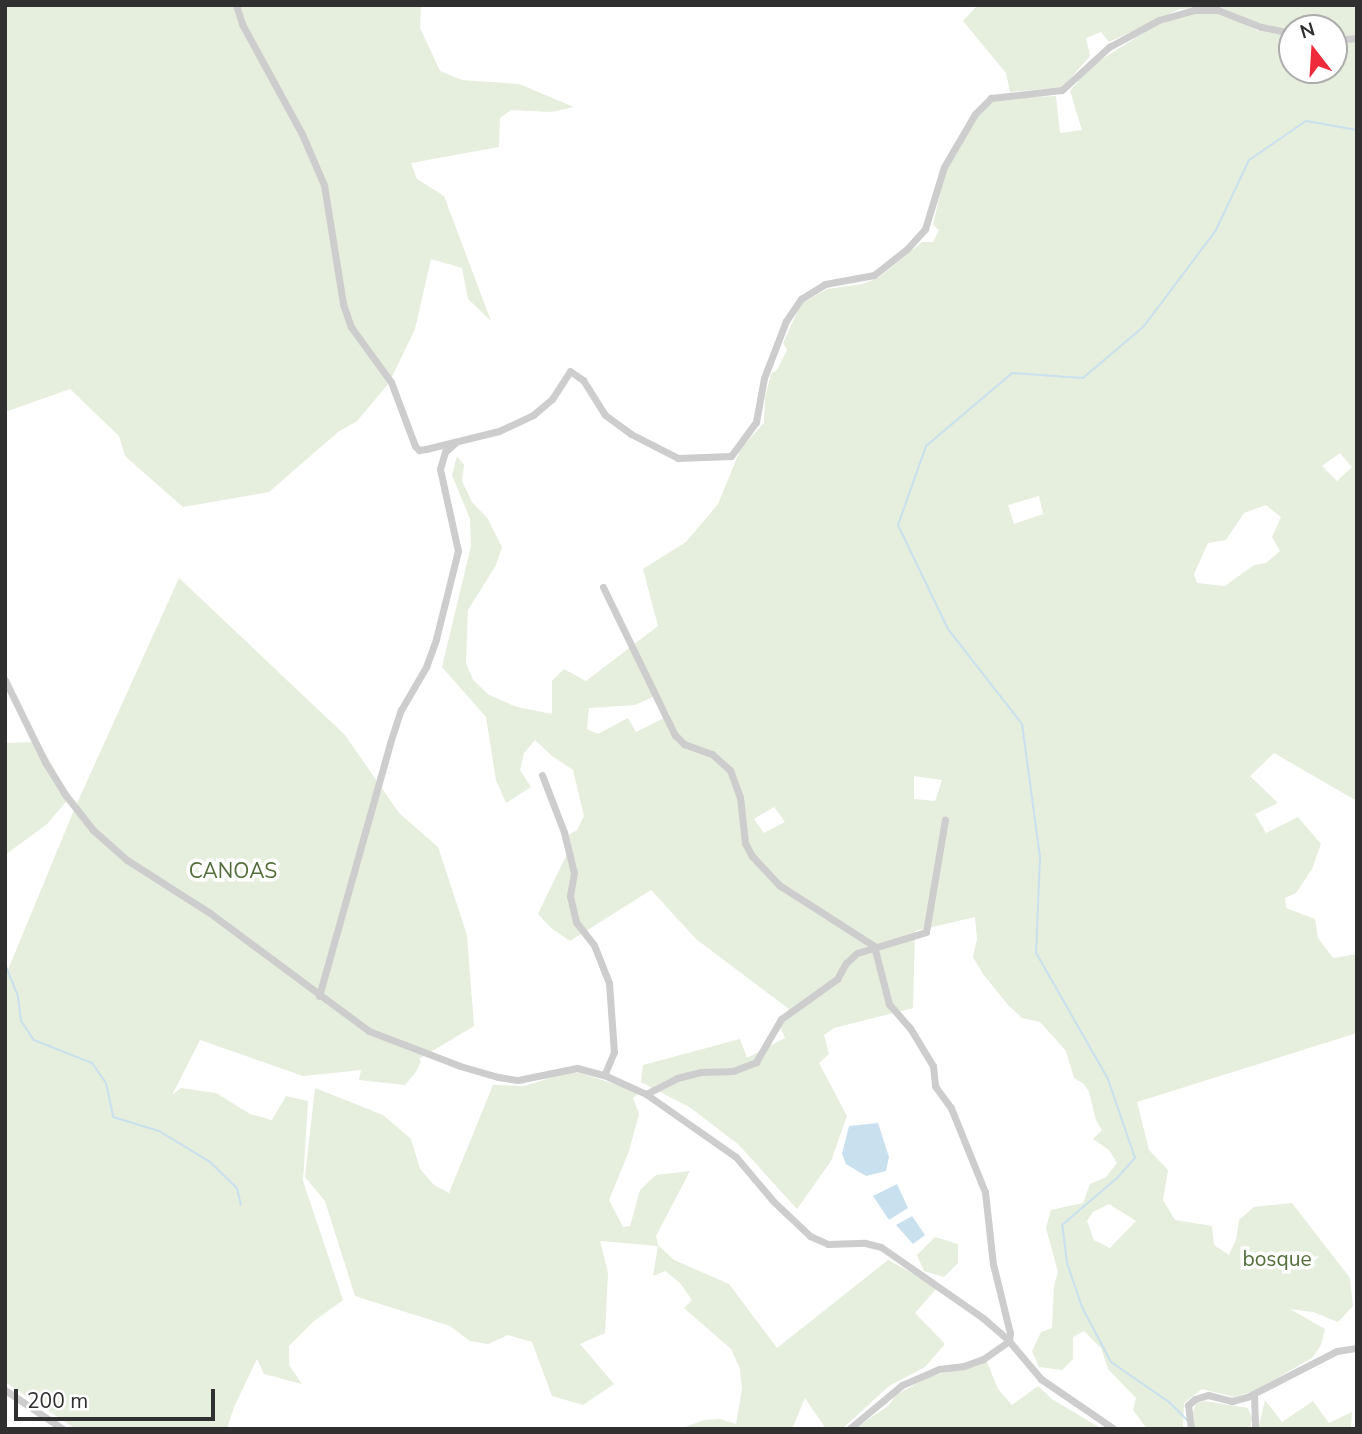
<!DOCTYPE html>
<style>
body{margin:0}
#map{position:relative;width:1362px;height:1434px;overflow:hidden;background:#fff;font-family:"Nunito Sans",sans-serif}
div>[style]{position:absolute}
.green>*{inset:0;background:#e6eedd}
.water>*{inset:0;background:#c9e0ee}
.stream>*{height:2px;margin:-1px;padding:0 1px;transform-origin:1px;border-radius:1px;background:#c9e0ee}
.street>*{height:7px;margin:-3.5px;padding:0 3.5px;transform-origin:3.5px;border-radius:3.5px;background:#cdcdcd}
span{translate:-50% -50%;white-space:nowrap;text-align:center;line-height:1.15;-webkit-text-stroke:7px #fff;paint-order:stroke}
.park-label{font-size:21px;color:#536e3a}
.frame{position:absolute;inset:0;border:7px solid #303030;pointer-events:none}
.north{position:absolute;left:1278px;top:14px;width:70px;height:70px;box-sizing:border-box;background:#fff;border:2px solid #acacac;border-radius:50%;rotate:343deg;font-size:19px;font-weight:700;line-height:28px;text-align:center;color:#303030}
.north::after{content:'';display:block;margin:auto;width:24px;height:32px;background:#ee2a3b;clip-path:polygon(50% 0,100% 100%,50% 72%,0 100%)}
.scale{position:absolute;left:14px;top:1389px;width:201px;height:32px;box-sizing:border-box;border:4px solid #303030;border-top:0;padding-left:9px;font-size:21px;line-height:24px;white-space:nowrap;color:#303030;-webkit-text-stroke:5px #fff;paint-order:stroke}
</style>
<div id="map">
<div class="green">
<div style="clip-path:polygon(5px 5px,421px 5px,420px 28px,440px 71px,462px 80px,519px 84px,574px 107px,551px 112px,511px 110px,500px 118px,499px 147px,411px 163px,417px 179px,444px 196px,491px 321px,468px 299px,462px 268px,431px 259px,415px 329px,389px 383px,357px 421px,338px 432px,269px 492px,183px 507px,125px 456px,119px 436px,70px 389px,5px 412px)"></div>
<div style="clip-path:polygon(978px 5px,1357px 5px,1357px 35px,1334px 38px,1334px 28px,1292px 30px,1260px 24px,1220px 7px,1180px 9px,1109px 42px,1101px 32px,1086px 38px,1090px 56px,1063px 87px,1010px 92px,1006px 73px,963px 21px)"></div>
<div style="clip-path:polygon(evenodd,1190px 13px,1217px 13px,1232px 16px,1258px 31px,1292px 36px,1292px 70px,1334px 70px,1334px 43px,1357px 41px,1357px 801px,1274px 753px,1250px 776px,1278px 803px,1255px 814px,1266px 833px,1298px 817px,1321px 844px,1312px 869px,1296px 893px,1285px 898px,1286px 908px,1315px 919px,1318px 938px,1333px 958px,1357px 954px,1357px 1033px,1137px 1102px,1149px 1150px,1168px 1170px,1163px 1200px,1175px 1220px,1212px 1226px,1214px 1245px,1229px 1255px,1236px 1240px,1239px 1220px,1254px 1207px,1292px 1203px,1350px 1278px,1353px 1306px,1338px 1322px,1313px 1312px,1290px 1309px,1325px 1329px,1321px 1345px,1312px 1358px,1254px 1391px,1234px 1397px,1202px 1389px,1184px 1403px,1183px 1429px,1147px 1429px,1133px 1410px,1136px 1398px,1108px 1369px,1101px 1348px,1084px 1331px,1073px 1337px,1073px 1359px,1062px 1370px,1039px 1367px,1032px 1351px,1041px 1332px,1052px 1328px,1054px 1286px,1058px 1272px,1046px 1228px,1051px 1210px,1083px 1203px,1090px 1184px,1106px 1177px,1117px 1163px,1109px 1150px,1093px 1139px,1102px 1130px,1096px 1120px,1089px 1092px,1084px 1084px,1074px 1078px,1066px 1051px,1040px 1022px,1022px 1018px,1008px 1005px,983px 974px,973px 957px,977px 939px,975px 917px,915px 931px,913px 1008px,834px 1028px,824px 1035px,829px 1054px,819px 1063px,847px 1116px,831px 1161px,797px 1209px,739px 1145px,691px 1108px,641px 1082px,643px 1065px,740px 1039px,747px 1058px,785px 1038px,778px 1021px,789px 1009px,696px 939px,651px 890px,570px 941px,551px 928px,538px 914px,567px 854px,562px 839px,577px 830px,584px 816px,573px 770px,552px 756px,535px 740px,524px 753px,520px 770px,531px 787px,506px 803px,496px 780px,486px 717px,442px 667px,471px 546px,470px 519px,452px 475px,457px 456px,464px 465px,462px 481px,472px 502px,488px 519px,502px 547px,496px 565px,468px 610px,466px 663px,473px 680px,489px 695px,517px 707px,552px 714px,552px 681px,564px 669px,586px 681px,658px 626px,643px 569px,686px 542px,718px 504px,741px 448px,764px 423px,765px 397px,771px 374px,777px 370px,787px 350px,783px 343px,801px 304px,827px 289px,862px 284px,878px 278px,922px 242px,933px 242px,939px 230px,933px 225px,944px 176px,968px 130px,985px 105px,999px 99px,1056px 96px,1060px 133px,1082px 130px,1070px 91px,1091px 66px,1153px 27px,1190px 13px,1340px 453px,1352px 467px,1337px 481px,1322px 466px,1340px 453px,1190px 13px,1039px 496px,1043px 514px,1014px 524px,1008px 505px,1039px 496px,1190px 13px,1266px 505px,1281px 517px,1272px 537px,1280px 551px,1266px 563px,1254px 565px,1225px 586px,1197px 583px,1194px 574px,1208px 543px,1226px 540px,1244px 513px,1266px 505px,1190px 13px,657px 695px,670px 715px,636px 732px,628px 718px,598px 734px,587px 729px,589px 708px,635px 705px,657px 695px,1190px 13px,914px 776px,942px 780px,935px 801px,914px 799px,914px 776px,1190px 13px,774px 807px,785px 822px,764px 833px,754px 819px,774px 807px,1190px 13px,1109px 1204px,1136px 1221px,1110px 1248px,1094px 1240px,1087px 1221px,1093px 1212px,1109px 1204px)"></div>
<div style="clip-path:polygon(179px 578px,345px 735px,399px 813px,438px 847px,467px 935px,474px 1026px,419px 1059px,421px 1062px,415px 1073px,405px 1085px,359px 1080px,361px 1070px,303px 1076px,200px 1040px,172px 1095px,181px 1088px,216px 1093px,250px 1114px,272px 1120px,286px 1096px,308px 1101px,303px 1181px,343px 1300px,313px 1322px,289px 1346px,289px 1365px,302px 1384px,264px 1374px,257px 1359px,234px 1407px,227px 1429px,76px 1429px,5px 1382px,5px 977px,74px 810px)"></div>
<div style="clip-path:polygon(39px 742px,70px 797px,47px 824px,5px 855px,5px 743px)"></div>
<div style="clip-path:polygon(568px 1072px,580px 1073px,640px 1092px,633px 1098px,639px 1114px,629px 1151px,609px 1200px,623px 1227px,630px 1226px,640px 1190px,656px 1175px,690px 1171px,656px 1236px,658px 1245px,674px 1260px,729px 1284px,777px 1348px,888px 1260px,938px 1287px,915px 1313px,945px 1344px,925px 1367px,889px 1386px,842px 1429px,826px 1429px,805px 1398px,792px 1429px,680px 1429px,704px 1420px,720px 1419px,736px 1424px,742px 1389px,740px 1369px,731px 1349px,684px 1308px,692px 1300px,680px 1283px,665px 1271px,653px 1276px,658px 1246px,600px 1241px,608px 1273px,605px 1333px,580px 1344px,614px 1384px,583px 1405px,552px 1396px,532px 1342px,508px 1335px,488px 1344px,470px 1341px,450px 1326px,355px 1296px,325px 1201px,305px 1177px,315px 1088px,383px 1115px,411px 1139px,420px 1169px,434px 1185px,449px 1193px,493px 1085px,525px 1086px)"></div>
<div style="clip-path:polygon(935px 1237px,958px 1244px,958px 1263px,944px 1277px,924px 1271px,917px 1255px)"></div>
<div style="clip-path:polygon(987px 1362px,998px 1389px,1012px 1405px,1038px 1386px,1052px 1399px,1102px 1429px,854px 1429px,888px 1406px,896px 1395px,928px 1377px)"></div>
<div style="clip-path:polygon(1265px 1400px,1282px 1422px,1313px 1401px,1329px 1423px,1352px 1412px,1351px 1429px,1258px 1429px)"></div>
<div style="clip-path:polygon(1205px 1401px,1248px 1408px,1252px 1418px,1250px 1429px,1194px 1429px,1193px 1412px,1196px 1403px)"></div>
</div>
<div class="water">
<div style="clip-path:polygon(878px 1123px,889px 1157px,886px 1171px,866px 1176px,846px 1164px,842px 1154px,849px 1126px)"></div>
<div style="clip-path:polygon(897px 1184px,908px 1208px,889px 1220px,873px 1196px)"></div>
<div style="clip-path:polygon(912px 1216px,925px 1235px,913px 1244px,896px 1225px)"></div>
</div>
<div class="stream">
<div style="left:5px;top:964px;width:35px;rotate:68deg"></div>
<div style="left:18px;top:997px;width:24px;rotate:83deg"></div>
<div style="left:21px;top:1021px;width:23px;rotate:56deg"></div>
<div style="left:34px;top:1040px;width:62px;rotate:21.6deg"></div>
<div style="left:92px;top:1063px;width:24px;rotate:55deg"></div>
<div style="left:106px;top:1083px;width:35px;rotate:78deg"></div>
<div style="left:113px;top:1117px;width:48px;rotate:16.9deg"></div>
<div style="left:159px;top:1131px;width:60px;rotate:31.3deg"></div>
<div style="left:210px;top:1162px;width:37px;rotate:44deg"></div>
<div style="left:237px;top:1188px;width:17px;rotate:77deg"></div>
<div style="left:1187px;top:1420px;width:25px;rotate:-135deg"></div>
<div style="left:1169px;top:1402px;width:70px;rotate:-145.4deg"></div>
<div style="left:1111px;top:1362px;width:62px;rotate:-117.8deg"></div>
<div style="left:1082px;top:1307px;width:46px;rotate:-108.8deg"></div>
<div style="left:1067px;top:1263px;width:38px;rotate:-97deg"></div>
<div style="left:1062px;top:1225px;width:72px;rotate:-40.5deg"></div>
<div style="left:1117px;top:1178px;width:27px;rotate:-48deg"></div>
<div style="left:1135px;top:1158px;width:83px;rotate:-108.9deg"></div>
<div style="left:1108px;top:1079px;width:145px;rotate:-119.7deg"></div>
<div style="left:1036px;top:953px;width:96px;rotate:-87.6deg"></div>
<div style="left:1040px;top:857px;width:134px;rotate:-97.7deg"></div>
<div style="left:1022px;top:724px;width:120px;rotate:-127.9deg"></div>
<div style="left:948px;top:629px;width:115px;rotate:-115.7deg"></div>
<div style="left:898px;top:525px;width:84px;rotate:-70.5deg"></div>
<div style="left:926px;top:446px;width:113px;rotate:-40.3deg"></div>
<div style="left:1012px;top:373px;width:71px;rotate:4deg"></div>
<div style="left:1083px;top:378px;width:80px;rotate:-40.4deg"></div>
<div style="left:1144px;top:326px;width:120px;rotate:-53.1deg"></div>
<div style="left:1216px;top:230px;width:77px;rotate:-64.8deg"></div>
<div style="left:1249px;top:160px;width:69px;rotate:-34.4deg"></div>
<div style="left:1306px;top:121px;width:52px;rotate:10deg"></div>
</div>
<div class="street">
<div style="left:236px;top:5px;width:20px;rotate:72deg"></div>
<div style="left:242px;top:24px;width:125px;rotate:61.4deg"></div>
<div style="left:302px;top:134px;width:56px;rotate:66.7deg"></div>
<div style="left:324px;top:185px;width:121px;rotate:80.9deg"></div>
<div style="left:343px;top:304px;width:24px;rotate:71deg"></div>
<div style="left:351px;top:327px;width:68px;rotate:54deg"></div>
<div style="left:391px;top:382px;width:68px;rotate:69.4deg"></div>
<div style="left:415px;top:446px;width:6px;rotate:45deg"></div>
<div style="left:419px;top:450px;width:7px;rotate:-8deg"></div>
<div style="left:426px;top:449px;width:75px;rotate:-13.9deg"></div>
<div style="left:499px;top:431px;width:38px;rotate:-25deg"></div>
<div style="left:533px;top:415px;width:25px;rotate:-40deg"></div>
<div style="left:552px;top:399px;width:33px;rotate:-57deg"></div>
<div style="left:570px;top:371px;width:16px;rotate:35deg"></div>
<div style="left:583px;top:380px;width:41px;rotate:57.8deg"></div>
<div style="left:605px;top:415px;width:32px;rotate:36deg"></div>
<div style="left:631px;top:434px;width:53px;rotate:27.1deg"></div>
<div style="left:678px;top:458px;width:53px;rotate:-2.2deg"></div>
<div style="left:731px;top:456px;width:42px;rotate:-53.7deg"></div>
<div style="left:756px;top:422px;width:45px;rotate:-79.7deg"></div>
<div style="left:764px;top:378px;width:61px;rotate:-68.9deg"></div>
<div style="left:786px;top:321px;width:27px;rotate:-56deg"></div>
<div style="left:801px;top:299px;width:28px;rotate:-32deg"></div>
<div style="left:825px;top:284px;width:50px;rotate:-10.4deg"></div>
<div style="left:874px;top:275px;width:42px;rotate:-38.2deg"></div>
<div style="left:907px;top:249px;width:27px;rotate:-48deg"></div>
<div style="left:925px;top:229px;width:65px;rotate:-73deg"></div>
<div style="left:944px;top:167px;width:61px;rotate:-59.7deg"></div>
<div style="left:975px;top:114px;width:23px;rotate:-45deg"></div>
<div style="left:991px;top:98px;width:71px;rotate:-6.4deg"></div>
<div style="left:1062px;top:90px;width:64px;rotate:-42.5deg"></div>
<div style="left:1109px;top:47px;width:57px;rotate:-28.4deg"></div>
<div style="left:1159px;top:20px;width:36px;rotate:-16deg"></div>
<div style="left:1194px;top:10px;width:24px"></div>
<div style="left:1218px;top:10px;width:46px;rotate:21.6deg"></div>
<div style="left:1261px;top:27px;width:32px;rotate:11deg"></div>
<div style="left:1334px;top:40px;width:23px;rotate:-5deg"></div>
<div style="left:603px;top:587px;width:165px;rotate:64.1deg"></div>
<div style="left:675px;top:735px;width:13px;rotate:45deg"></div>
<div style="left:684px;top:744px;width:30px;rotate:20deg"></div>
<div style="left:712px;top:754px;width:24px;rotate:42deg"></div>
<div style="left:730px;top:770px;width:29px;rotate:70deg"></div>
<div style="left:740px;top:797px;width:46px;rotate:83.8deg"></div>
<div style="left:745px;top:843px;width:15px;rotate:62deg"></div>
<div style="left:752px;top:856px;width:40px;rotate:47deg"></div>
<div style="left:779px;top:885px;width:113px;rotate:32.7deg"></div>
<div style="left:874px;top:946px;width:60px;rotate:75.5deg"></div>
<div style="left:889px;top:1004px;width:32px;rotate:49deg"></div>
<div style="left:910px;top:1028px;width:44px;rotate:58.8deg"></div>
<div style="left:933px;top:1066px;width:20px;rotate:84deg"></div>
<div style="left:935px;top:1086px;width:27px;rotate:54deg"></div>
<div style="left:951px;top:1108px;width:91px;rotate:68deg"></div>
<div style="left:985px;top:1192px;width:72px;rotate:83.7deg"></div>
<div style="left:993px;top:1264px;width:71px;rotate:76.2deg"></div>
<div style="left:1010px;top:1333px;width:8px;rotate:97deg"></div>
<div style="left:1009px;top:1341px;width:32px;rotate:145deg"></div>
<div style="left:983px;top:1359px;width:20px;rotate:160deg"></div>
<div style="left:964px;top:1366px;width:25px;rotate:173deg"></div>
<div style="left:939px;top:1369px;width:40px;rotate:156.6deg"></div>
<div style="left:902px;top:1385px;width:69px;rotate:140.3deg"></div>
<div style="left:5px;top:680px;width:91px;rotate:64deg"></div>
<div style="left:45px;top:762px;width:36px;rotate:58deg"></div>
<div style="left:64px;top:793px;width:47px;rotate:51.9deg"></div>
<div style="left:93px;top:830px;width:45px;rotate:41.4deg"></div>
<div style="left:127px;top:860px;width:98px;rotate:32.6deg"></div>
<div style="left:210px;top:913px;width:198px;rotate:36.6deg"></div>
<div style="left:369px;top:1031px;width:97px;rotate:21deg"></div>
<div style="left:460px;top:1066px;width:40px;rotate:16deg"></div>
<div style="left:498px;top:1077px;width:20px;rotate:9deg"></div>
<div style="left:518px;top:1080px;width:60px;rotate:-11.5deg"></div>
<div style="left:577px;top:1068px;width:28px;rotate:15deg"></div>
<div style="left:604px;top:1075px;width:46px;rotate:24.3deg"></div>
<div style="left:646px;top:1094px;width:110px;rotate:35deg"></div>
<div style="left:736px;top:1157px;width:57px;rotate:49.9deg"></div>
<div style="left:773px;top:1201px;width:51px;rotate:43.4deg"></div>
<div style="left:810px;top:1236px;width:20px;rotate:24deg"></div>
<div style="left:828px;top:1244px;width:37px;rotate:-2deg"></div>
<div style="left:865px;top:1243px;width:16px;rotate:14deg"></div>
<div style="left:881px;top:1247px;width:124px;rotate:34.8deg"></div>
<div style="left:983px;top:1318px;width:35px;rotate:41deg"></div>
<div style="left:1009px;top:1341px;width:50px;rotate:49.9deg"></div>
<div style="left:1041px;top:1379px;width:88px;rotate:34.4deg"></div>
<div style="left:542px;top:775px;width:61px;rotate:68.9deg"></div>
<div style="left:564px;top:832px;width:42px;rotate:76.3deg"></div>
<div style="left:574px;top:873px;width:23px;rotate:100deg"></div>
<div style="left:570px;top:896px;width:27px;rotate:77deg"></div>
<div style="left:576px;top:922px;width:29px;rotate:52deg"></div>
<div style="left:594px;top:945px;width:41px;rotate:68.5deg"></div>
<div style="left:609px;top:983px;width:69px;rotate:85.9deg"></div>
<div style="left:614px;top:1052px;width:25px;rotate:113deg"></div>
<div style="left:319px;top:996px;width:263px;rotate:-74.3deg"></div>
<div style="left:390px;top:743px;width:35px;rotate:-72deg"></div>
<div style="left:401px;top:710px;width:50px;rotate:-59.8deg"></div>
<div style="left:426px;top:667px;width:30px;rotate:-70deg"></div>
<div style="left:436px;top:639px;width:91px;rotate:-76deg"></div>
<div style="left:458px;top:551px;width:84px;rotate:-102.4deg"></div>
<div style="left:440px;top:469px;width:18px;rotate:-74deg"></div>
<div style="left:445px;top:452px;width:13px;rotate:-42deg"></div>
<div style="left:646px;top:1094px;width:35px;rotate:-27deg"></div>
<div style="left:677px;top:1078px;width:25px;rotate:-14deg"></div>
<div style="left:701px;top:1072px;width:32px;rotate:-2deg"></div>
<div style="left:733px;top:1071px;width:25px;rotate:-21deg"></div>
<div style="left:756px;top:1062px;width:50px;rotate:-59.8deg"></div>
<div style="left:781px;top:1019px;width:69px;rotate:-35.5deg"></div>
<div style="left:837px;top:979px;width:18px;rotate:-61deg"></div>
<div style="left:846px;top:963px;width:15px;rotate:-42deg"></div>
<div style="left:857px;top:953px;width:72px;rotate:-16.9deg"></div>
<div style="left:926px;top:932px;width:114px;rotate:-80.4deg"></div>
<div style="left:5px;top:1390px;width:70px;rotate:33.9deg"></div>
<div style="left:1254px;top:1395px;width:34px;rotate:88deg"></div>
<div style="left:1191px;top:1429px;width:24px;rotate:-97deg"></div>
<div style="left:1188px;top:1405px;width:9px;rotate:-41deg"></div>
<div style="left:1195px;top:1399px;width:14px;rotate:-17deg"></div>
<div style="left:1208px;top:1395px;width:25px;rotate:14deg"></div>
<div style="left:1232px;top:1401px;width:16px;rotate:-15deg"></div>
<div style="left:1247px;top:1397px;width:101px;rotate:-27.1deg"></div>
<div style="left:1337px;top:1351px;width:20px;rotate:-9deg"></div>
</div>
<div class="park-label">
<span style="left:233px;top:871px">CANOAS</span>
<span style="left:1277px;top:1259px">bosque</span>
</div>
<div class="frame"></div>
<div class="north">N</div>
<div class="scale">200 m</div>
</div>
